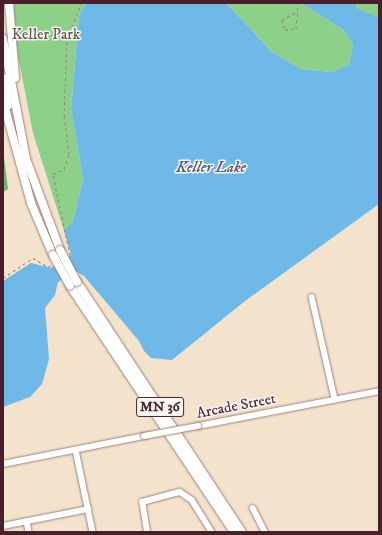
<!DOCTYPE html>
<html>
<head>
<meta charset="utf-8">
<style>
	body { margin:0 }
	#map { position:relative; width:382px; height:535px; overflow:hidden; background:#f3e3cc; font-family:"IM FELL DW Pica",serif }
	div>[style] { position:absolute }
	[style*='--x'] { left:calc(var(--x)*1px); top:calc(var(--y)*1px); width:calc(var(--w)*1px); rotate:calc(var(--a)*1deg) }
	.green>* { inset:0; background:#8cd089 }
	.forest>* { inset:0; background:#71b275 }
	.water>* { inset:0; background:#6eb9e7 }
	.path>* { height:1px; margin-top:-0.5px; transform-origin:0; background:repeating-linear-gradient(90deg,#9e817c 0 3px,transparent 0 6px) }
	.roads { filter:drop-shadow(0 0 1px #9e817c) drop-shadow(0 0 1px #9e817c) }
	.minor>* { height:5.5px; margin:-2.75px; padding:0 2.75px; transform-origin:2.75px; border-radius:2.75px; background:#fff }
	.highway>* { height:8px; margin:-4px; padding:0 4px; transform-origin:4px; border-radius:4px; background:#fff }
	.bridges { filter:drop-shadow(0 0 1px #9e817c) drop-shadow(0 0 1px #9e817c) }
	.minor-bridge>* { height:5.5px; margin:-2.75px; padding:0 2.75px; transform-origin:2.75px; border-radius:2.75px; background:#fff }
	.highway-bridge>* { height:8px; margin:-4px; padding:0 4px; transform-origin:4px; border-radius:4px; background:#fff }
	span { translate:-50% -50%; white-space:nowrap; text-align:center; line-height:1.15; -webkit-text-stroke:3px #f6f6f2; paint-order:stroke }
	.shield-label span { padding:1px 3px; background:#f6f6f2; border:1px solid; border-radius:3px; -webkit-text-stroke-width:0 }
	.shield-label { font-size:14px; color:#4a1f2b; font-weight:700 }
	.park-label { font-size:15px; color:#5e5447 }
	.street-label { font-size:15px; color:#4a1f2b }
	.water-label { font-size:16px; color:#57556d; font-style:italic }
	.frame { position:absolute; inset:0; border:4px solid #4a1f2b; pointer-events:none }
</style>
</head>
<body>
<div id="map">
	<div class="green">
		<div style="clip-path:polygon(14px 3px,86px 3px,79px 16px,71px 108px,83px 179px,73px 221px,64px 231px,33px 133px,12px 25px)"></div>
		<div style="clip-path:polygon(226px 3px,301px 3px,344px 30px,353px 45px,349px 66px,333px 72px,301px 69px,272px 52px)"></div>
		<div style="clip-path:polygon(346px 3px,379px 3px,379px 18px,364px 13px)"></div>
	</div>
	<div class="forest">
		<div style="clip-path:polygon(3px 149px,8px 189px,3px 192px)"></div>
	</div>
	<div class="water">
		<div style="clip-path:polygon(86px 3px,226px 3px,272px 52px,301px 69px,333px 72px,349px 65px,353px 45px,344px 30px,301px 3px,356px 4px,356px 8px,379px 18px,379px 204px,245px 301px,172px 360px,151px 358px,144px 351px,139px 341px,84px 276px,75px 271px,58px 282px,55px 295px,45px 308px,49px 359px,42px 384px,30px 397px,3px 407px,3px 281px,31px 263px,51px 268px,71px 255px,64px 231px,73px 221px,83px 179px,71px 108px,79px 16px)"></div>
	</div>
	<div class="path">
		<div style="--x:295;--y:13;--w:15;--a:152"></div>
		<div style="--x:282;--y:20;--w:10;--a:73"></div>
		<div style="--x:285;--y:30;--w:11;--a:-10"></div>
		<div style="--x:296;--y:28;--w:25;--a:-85"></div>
		<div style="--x:70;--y:255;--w:83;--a:-101.9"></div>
		<div style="--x:53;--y:174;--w:12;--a:-24"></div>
		<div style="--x:64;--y:169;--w:16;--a:-72"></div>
		<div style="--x:69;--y:154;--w:38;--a:-97"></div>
		<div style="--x:64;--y:116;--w:78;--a:-87.8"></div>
		<div style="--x:67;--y:38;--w:38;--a:-67"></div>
		<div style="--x:3;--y:278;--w:36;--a:-34"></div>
		<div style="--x:33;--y:258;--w:17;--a:31"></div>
		<div style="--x:48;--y:267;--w:4;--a:-27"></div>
	</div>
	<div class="roads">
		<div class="minor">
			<div style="--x:312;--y:297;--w:105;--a:77.3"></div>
			<div style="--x:198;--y:426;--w:184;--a:-10.9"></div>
			<div style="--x:76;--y:450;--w:84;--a:78.3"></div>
			<div style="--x:3;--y:464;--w:144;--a:-11.2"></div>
			<div style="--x:253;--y:508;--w:27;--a:63"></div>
			<div style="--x:27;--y:521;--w:11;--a:80"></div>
			<div style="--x:3;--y:526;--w:87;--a:-11.3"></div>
			<div style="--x:147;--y:532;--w:30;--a:-99"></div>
			<div style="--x:142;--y:502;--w:39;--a:-15"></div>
			<div style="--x:180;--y:492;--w:14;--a:34"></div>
			<div style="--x:192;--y:500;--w:38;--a:58"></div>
		</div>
		<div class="highway">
			<div style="--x:9;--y:3;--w:75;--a:85.4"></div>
			<div style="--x:3;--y:39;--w:122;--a:79.1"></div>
			<div style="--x:26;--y:159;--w:97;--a:69.5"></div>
			<div style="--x:3;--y:78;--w:28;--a:80"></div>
			<div style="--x:3;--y:101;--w:106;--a:74.6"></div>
			<div style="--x:31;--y:203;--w:56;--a:67.1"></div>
			<div style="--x:77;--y:282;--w:300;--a:56.6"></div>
			<div style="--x:70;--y:286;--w:296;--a:56.3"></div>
		</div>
	</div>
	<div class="bridges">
		<div class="minor-bridge">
			<div style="--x:144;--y:436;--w:55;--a:-10.5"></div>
		</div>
		<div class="highway-bridge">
			<div style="--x:60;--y:250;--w:36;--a:62"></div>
			<div style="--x:53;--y:255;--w:35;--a:61"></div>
		</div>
	</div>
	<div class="shield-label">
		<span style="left:160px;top:407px">MN 36</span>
	</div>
	<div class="park-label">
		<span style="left:46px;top:35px">Keller Park</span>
	</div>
	<div class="street-label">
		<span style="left:236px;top:406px;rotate:-11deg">Arcade Street</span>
	</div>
	<div class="water-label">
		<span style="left:211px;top:167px">Keller Lake</span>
	</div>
	<div class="frame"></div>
</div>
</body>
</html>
